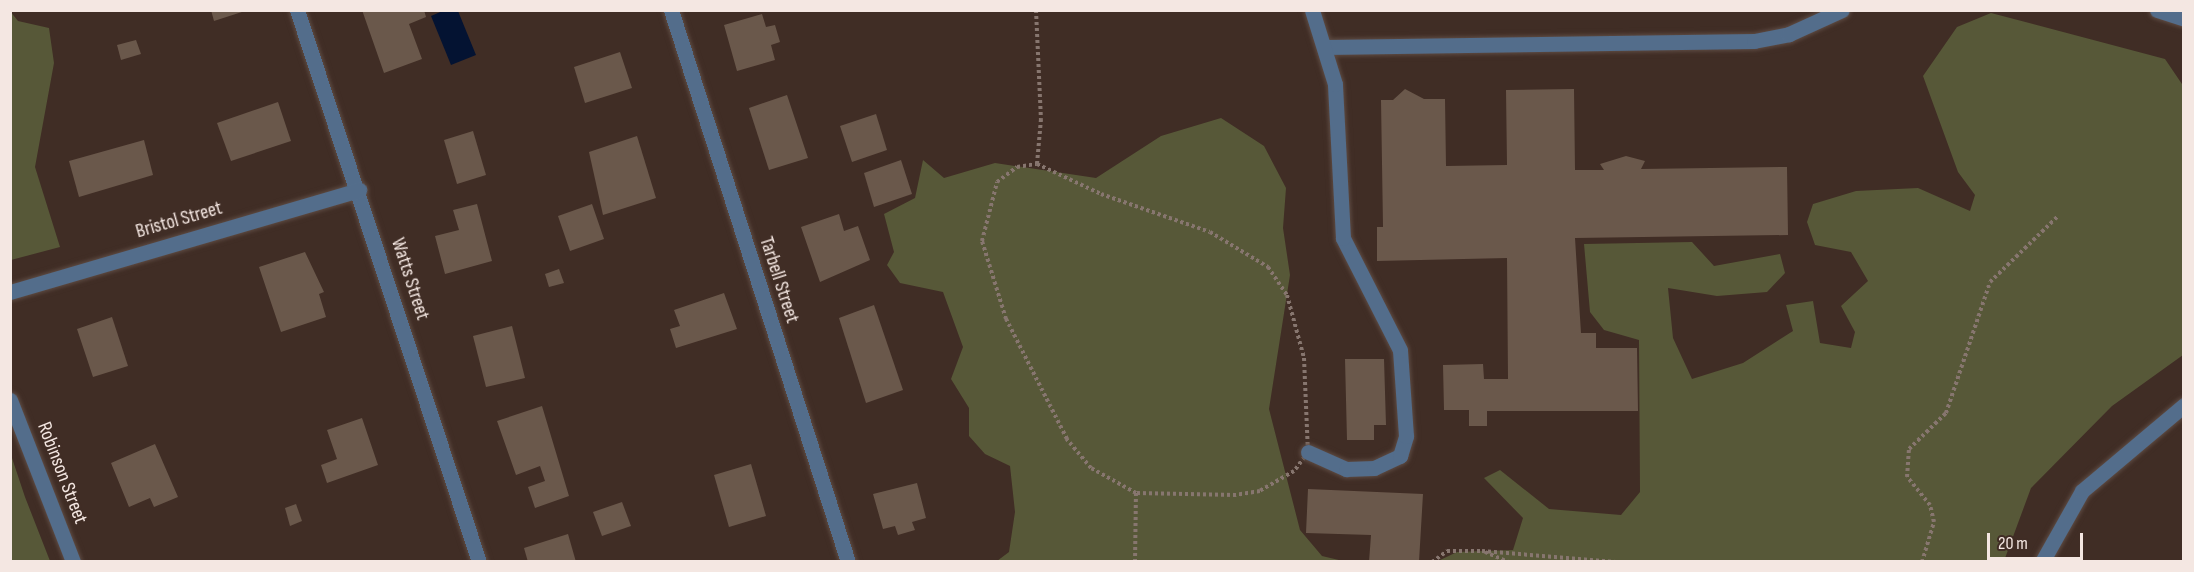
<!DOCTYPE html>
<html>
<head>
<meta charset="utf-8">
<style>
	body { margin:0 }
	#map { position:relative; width:2194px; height:572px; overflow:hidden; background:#402d25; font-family:"Sofia Sans Condensed",sans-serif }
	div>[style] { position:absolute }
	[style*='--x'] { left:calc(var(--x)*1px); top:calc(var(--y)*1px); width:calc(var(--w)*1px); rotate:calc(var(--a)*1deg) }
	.green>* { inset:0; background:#575838 }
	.water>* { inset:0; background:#041332 }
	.building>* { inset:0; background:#6a584b }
	.path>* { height:4px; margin-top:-2px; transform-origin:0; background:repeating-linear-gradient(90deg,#87766f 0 3px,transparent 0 6px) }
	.roads { filter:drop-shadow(0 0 2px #5d4b43) drop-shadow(0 0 2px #5d4b43) }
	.minor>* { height:15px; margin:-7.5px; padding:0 7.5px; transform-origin:7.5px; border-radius:7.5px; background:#536d8b }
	span { translate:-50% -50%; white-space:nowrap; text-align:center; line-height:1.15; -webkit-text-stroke:4.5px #402d25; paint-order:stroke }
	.street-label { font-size:20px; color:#f4e7e2 }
	.frame { position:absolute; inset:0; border:12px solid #f4e7e2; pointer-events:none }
	.scale { position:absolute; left:1987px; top:533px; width:96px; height:27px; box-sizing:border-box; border:3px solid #f4e7e2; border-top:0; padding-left:8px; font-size:18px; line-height:21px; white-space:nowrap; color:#f4e7e2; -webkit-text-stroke:4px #402d25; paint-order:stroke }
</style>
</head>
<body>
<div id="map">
	<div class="green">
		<div style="clip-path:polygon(10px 11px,18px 21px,49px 28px,54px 63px,35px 167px,60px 247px,11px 260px)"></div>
		<div style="clip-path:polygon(1991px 13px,2165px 59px,2184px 87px,2183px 355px,2112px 406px,2031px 488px,2004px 561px,1438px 561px,1457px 552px,1513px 550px,1523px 518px,1484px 478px,1500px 470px,1549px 509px,1621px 515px,1640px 492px,1639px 340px,1604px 330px,1590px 312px,1584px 244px,1692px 242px,1714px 266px,1780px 254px,1785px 273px,1767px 292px,1717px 296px,1668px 288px,1673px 338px,1692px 379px,1743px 363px,1793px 331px,1786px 305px,1813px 301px,1820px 343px,1851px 348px,1855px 332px,1841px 306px,1868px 281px,1851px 252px,1815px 245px,1807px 222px,1813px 204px,1856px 191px,1918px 188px,1970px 211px,1975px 195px,1958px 172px,1923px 76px,1957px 27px)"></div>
		<div style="clip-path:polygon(1221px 118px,1264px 146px,1286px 188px,1283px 228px,1290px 275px,1269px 409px,1300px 530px,1322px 556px,1343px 561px,997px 561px,1009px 552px,1015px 512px,1010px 466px,985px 454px,969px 436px,969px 408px,951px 379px,963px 347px,943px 292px,900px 283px,887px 265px,894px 252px,884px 214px,915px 198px,923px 160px,944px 178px,995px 163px,1096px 178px,1161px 136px)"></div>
		<div style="clip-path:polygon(11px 455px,25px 497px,50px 561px,11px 561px)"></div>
	</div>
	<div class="water">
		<div style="clip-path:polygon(445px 10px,458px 11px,476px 55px,451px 65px,431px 16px)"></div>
	</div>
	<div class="building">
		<div style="clip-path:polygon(211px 10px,245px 10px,245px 11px,214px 21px)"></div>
		<div style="clip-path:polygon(362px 10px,424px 10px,426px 17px,409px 24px,422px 59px,384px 73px)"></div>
		<div style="clip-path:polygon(762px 14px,766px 27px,775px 25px,780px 42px,771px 45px,775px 60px,737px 71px,724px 25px)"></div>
		<div style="clip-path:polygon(136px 40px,141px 54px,121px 60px,117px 45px)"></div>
		<div style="clip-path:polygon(620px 52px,632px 88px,585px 103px,574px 67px)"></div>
		<div style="clip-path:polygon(1405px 89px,1424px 99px,1445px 99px,1446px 166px,1507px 165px,1506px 90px,1574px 89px,1575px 170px,1604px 170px,1600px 164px,1626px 156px,1645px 161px,1641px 169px,1787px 167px,1788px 235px,1575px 238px,1581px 333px,1596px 333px,1596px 348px,1637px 348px,1638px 411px,1487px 411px,1487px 426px,1469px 426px,1469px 410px,1444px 410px,1443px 365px,1483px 364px,1484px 379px,1508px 379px,1507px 258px,1377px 261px,1377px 227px,1383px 227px,1381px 100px,1393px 100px)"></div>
		<div style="clip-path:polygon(787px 95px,808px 158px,769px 170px,749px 108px)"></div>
		<div style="clip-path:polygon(278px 102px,291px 141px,231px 161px,217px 123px)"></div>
		<div style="clip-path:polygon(876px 114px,887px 150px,852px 162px,840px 126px)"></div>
		<div style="clip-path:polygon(473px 131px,486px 175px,457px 184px,444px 140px)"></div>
		<div style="clip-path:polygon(637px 136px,656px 198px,603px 215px,589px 152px)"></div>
		<div style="clip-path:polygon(144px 140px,153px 175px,79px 197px,69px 161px)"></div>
		<div style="clip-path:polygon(901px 160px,912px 194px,874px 207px,864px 173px)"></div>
		<div style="clip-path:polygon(477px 204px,492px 261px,445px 274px,435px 236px,459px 230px,453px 210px)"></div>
		<div style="clip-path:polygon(592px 204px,604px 239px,570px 251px,558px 216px)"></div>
		<div style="clip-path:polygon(839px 214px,844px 231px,858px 226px,870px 260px,820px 282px,801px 227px)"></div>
		<div style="clip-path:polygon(305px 252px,324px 292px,319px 294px,326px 317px,281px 332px,259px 267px)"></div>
		<div style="clip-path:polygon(559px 269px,564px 283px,549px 287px,545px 274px)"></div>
		<div style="clip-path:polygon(724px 293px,737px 329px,676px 348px,670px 329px,680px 326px,674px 310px)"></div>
		<div style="clip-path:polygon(874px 305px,903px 390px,866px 403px,839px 318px)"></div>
		<div style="clip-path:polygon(112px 317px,128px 366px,93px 377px,77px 329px)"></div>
		<div style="clip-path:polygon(512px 326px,525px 378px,486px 387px,473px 336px)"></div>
		<div style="clip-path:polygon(1345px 359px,1384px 359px,1386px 425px,1374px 425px,1374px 440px,1347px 440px)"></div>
		<div style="clip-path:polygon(542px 406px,569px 496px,535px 508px,528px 487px,545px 481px,540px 466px,516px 475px,497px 421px)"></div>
		<div style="clip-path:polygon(362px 418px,378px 465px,327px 483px,321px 465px,337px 459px,327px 430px)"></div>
		<div style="clip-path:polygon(155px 444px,178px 497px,154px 507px,150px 498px,129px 507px,111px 463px)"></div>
		<div style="clip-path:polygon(751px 464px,766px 516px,729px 527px,714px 475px)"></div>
		<div style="clip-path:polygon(917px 483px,926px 518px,912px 522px,915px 530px,898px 535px,895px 526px,883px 529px,873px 494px)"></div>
		<div style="clip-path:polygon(1308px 489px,1423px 494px,1419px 562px,1369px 562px,1371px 535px,1306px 533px)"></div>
		<div style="clip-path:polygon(622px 502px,631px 526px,602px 536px,593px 512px)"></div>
		<div style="clip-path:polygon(296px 504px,302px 521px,290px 526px,285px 508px)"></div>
		<div style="clip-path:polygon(568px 534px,576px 562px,528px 562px,524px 548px)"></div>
	</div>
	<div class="path">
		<div style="--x:1036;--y:10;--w:109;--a:87.4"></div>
		<div style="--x:1041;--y:119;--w:45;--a:95.1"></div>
		<div style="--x:1037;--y:164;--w:71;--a:25.1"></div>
		<div style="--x:1101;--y:194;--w:115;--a:19.2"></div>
		<div style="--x:1210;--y:232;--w:68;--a:31.1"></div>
		<div style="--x:1268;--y:267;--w:34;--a:56"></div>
		<div style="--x:1287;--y:295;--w:65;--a:74.9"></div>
		<div style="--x:1304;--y:358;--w:94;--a:87.6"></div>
		<div style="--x:1308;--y:452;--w:24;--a:126"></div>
		<div style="--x:1294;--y:471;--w:39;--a:150"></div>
		<div style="--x:1260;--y:491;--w:24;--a:171"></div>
		<div style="--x:1236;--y:495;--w:100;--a:-178.9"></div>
		<div style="--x:1136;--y:493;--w:51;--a:-150.9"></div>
		<div style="--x:1091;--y:468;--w:38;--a:-130"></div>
		<div style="--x:1067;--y:439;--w:135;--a:-116.9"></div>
		<div style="--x:1006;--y:319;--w:82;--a:-107.1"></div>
		<div style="--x:982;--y:241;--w:61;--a:-75.7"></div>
		<div style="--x:997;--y:182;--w:25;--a:-37"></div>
		<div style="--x:1017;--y:167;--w:20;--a:-9"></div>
		<div style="--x:1485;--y:552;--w:25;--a:23"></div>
		<div style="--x:1135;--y:562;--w:69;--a:-89.2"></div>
		<div style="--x:1432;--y:562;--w:19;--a:-36"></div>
		<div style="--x:1447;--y:551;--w:35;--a:0"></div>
		<div style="--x:1482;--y:551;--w:134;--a:4.7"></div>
		<div style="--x:1734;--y:562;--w:19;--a:0"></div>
		<div style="--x:1922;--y:562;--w:42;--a:-73.3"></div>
		<div style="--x:1934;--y:522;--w:17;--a:-103"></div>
		<div style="--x:1930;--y:505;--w:36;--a:-129"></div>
		<div style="--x:1907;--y:477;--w:28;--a:-86"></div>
		<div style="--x:1909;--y:449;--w:52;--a:-44.2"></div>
		<div style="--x:1946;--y:413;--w:138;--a:-71.4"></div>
		<div style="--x:1990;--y:282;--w:95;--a:-44.1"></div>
	</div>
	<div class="roads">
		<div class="minor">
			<div style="--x:297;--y:10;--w:581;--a:71.75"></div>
			<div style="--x:671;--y:10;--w:580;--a:72.22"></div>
			<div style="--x:2157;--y:10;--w:28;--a:18"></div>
			<div style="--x:1326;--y:47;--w:428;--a:-0.8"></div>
			<div style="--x:1754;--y:41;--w:36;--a:-11"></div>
			<div style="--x:1789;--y:34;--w:58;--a:-24.4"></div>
			<div style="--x:10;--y:292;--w:364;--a:-16.3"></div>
			<div style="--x:10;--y:400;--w:174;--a:68.7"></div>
			<div style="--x:1308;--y:452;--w:42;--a:24.1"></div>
			<div style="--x:1346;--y:469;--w:28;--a:-2"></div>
			<div style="--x:1374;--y:468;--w:29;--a:-25"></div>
			<div style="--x:1400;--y:456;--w:21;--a:-73"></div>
			<div style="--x:1406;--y:436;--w:86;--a:-94"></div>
			<div style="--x:1400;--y:350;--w:126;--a:-117"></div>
			<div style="--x:1343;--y:238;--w:154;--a:-93"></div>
			<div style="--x:1335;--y:84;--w:77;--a:-107.3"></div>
			<div style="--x:2042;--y:562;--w:81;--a:-60.6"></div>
			<div style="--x:2082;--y:491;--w:133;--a:-40.1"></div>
		</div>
	</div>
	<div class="street-label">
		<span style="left:179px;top:220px;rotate:-16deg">Bristol Street</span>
		<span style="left:410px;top:279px;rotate:72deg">Watts Street</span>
		<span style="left:779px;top:280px;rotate:72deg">Tarbell Street</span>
		<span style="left:62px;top:473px;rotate:69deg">Robinson Street</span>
	</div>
	<div class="frame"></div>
	<div class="scale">20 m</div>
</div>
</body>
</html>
